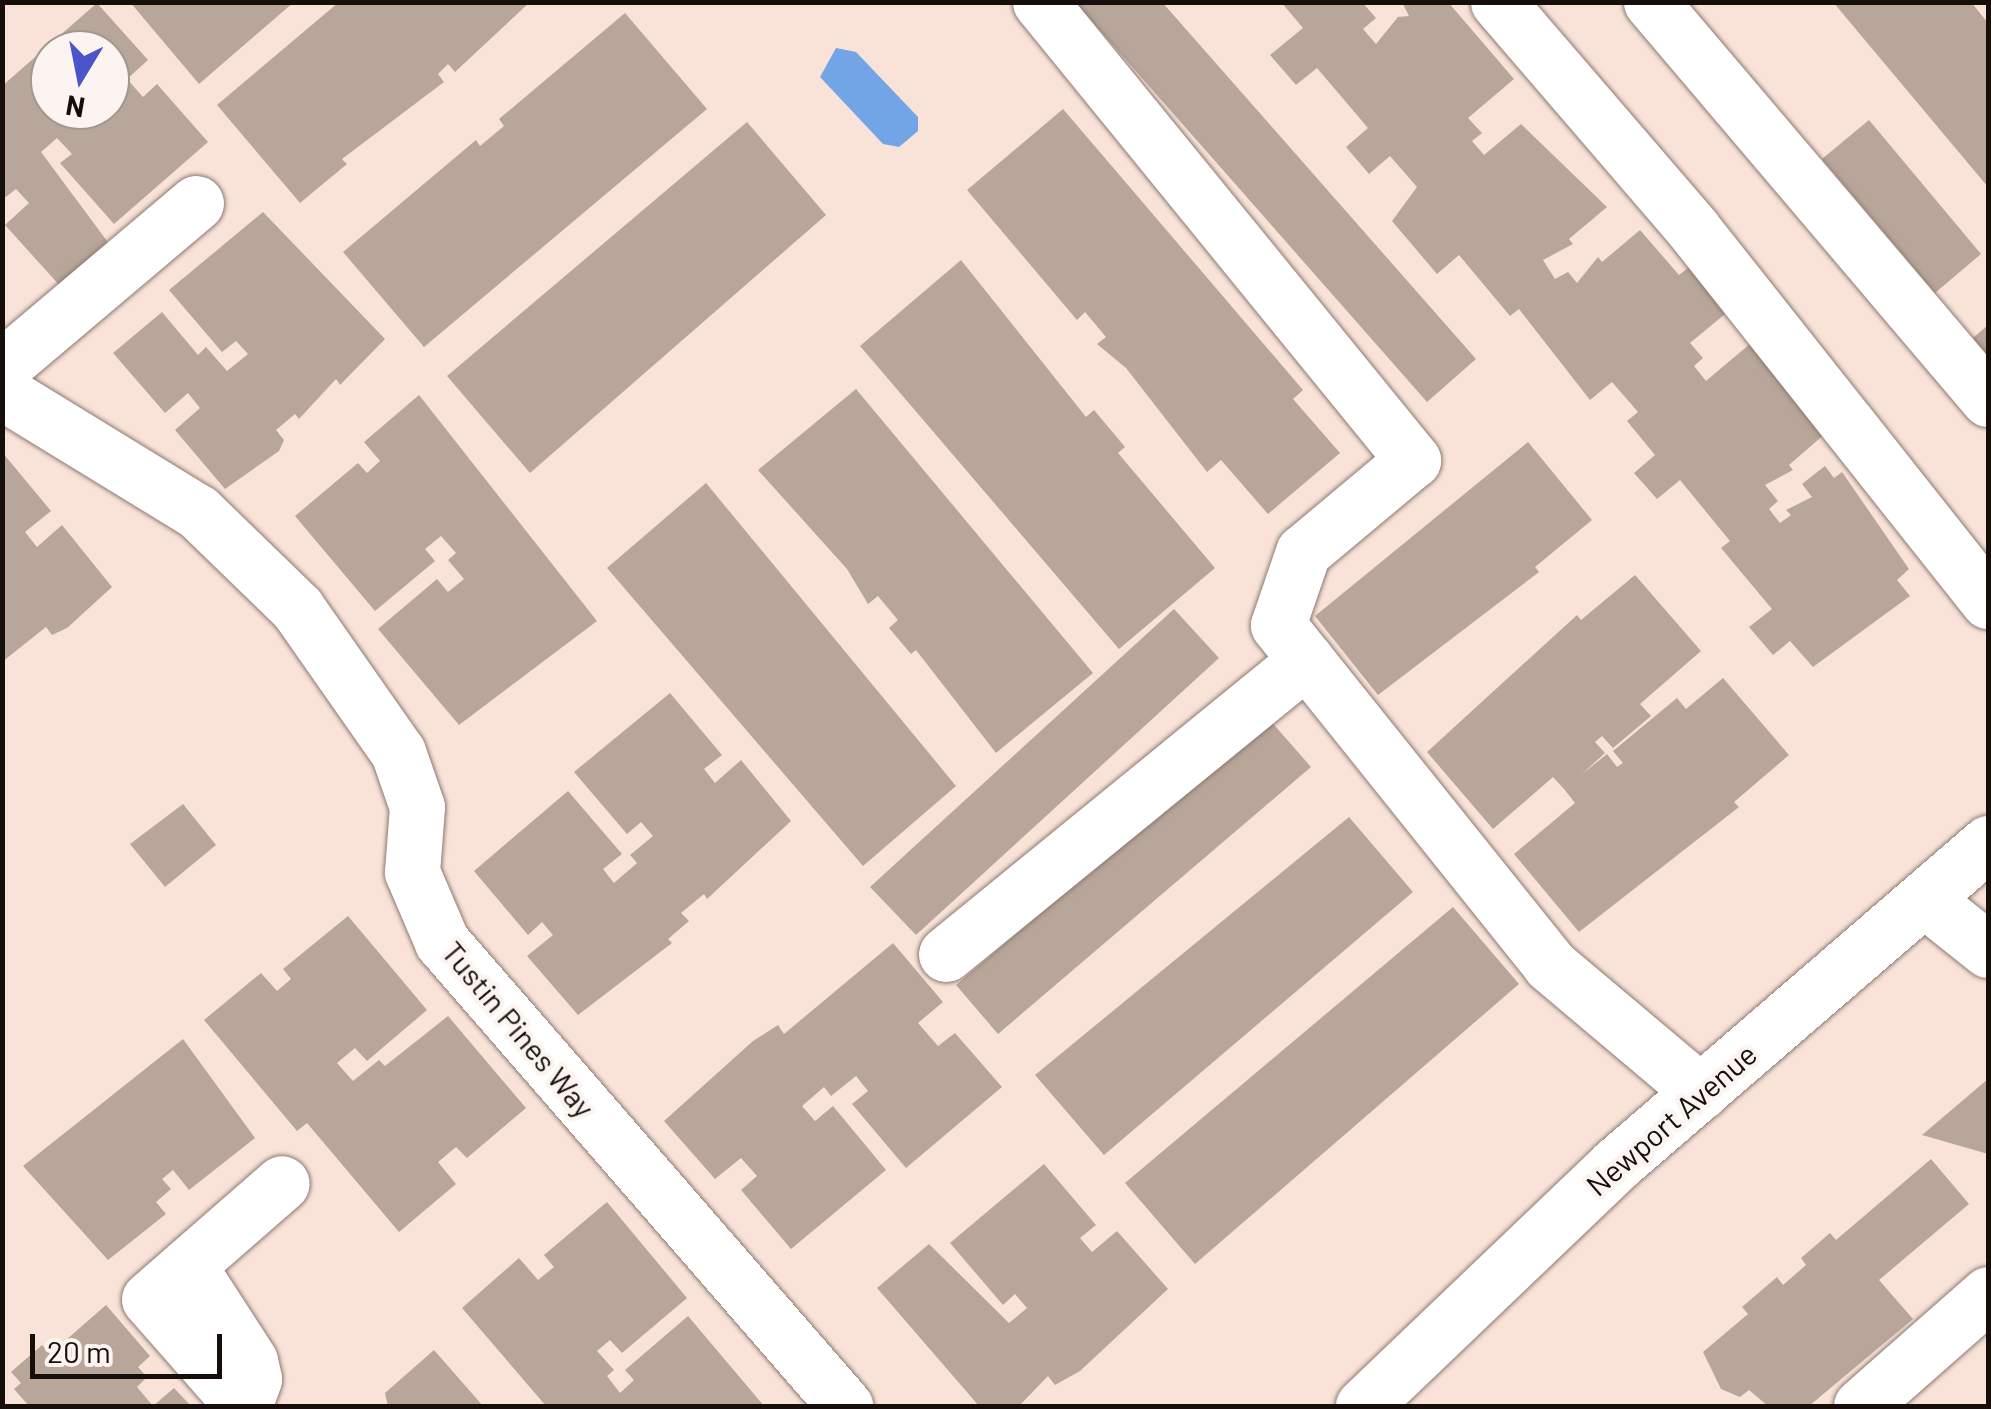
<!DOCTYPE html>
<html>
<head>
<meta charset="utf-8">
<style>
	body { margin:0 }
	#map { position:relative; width:1991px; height:1409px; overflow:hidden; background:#f9e3d9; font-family:Barlow,sans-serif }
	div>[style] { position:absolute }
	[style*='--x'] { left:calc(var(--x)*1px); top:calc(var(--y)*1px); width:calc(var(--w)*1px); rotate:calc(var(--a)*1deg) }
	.water>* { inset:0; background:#71a5e6 }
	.building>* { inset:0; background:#b7a699 }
	.roads { filter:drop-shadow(0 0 2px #8c7970) drop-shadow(0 0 2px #8c7970) }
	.minor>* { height:55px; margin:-27.5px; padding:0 27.5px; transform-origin:27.5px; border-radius:27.5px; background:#fff }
	.major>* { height:55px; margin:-27.5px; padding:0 27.5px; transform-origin:27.5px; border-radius:27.5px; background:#fff }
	span { translate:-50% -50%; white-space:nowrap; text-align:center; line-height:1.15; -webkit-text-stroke:9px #fcf4f0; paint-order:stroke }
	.street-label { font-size:30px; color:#150e0b }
	.frame { position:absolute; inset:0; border:5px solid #150e0b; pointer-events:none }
	.north { position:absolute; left:30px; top:30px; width:100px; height:100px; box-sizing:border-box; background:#fcf4f0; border:2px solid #a09894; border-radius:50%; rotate:190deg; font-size:28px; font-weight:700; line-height:40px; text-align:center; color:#150e0b }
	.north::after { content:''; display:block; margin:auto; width:35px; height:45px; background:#4b54ca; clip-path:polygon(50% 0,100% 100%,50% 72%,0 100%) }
	.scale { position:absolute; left:30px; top:1334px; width:192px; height:45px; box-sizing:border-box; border:5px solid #150e0b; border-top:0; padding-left:12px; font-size:30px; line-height:35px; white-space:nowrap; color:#150e0b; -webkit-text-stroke:8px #fcf4f0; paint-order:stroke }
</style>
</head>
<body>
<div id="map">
	<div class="water">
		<div style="clip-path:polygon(836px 48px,856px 52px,918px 117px,918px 131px,899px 147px,883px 144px,820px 77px)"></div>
	</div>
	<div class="building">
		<div style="clip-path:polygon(130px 2px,294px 2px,199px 84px)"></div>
		<div style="clip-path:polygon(339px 2px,530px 2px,455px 72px,448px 64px,438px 74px,444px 82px,342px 159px,347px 164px,300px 203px,217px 105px)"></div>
		<div style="clip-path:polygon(1075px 2px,1162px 2px,1476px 359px,1427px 402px)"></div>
		<div style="clip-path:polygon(1281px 2px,1362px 2px,1376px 18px,1363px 29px,1376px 44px,1398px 17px,1409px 16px,1402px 2px,1448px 2px,1514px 79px,1468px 118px,1482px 133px,1472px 141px,1484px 155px,1521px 124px,1607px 207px,1569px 239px,1573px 244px,1543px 260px,1555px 279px,1568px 272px,1577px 283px,1598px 257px,1602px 262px,1640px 230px,1679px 275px,1698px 260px,1736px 305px,1690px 343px,1703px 358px,1694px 366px,1706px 381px,1751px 343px,1826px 433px,1789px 465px,1793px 470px,1765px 485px,1778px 501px,1769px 509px,1780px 523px,1791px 515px,1786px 510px,1812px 497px,1802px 484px,1825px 466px,1834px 478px,1842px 472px,1909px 569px,1897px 580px,1910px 596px,1813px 667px,1790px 641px,1773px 655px,1749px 627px,1772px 609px,1721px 548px,1730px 541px,1680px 480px,1657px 499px,1634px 473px,1655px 455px,1627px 421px,1638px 412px,1612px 382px,1590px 400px,1519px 309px,1510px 316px,1459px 255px,1437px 274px,1392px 221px,1417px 187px,1390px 156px,1369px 174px,1346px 147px,1368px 128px,1317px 68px,1296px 85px,1270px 55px,1303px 28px)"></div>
		<div style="clip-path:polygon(1833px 2px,1971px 2px,1988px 23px,1988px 187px)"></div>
		<div style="clip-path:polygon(evenodd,97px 3px,148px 60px,127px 79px,143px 97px,157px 84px,208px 142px,114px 224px,60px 163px,72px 154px,57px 138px,41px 152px,110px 245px,61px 287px,5px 225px,29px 203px,16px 189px,2px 200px,2px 86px,97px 3px,50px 50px,110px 50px,110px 110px,50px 110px,50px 50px)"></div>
		<div style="clip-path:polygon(625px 13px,707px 109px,424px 347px,343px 252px,476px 140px,480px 146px,504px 126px,499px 119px)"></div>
		<div style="clip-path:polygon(1063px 109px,1303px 390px,1293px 399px,1340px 453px,1268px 514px,1221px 460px,1207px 472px,1126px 368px,1097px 344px,1106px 337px,1085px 312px,1077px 320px,967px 190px)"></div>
		<div style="clip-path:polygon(1869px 120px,1981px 254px,1935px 293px,1822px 159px)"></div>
		<div style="clip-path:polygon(747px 122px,826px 215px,530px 473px,447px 376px)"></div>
		<div style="clip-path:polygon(263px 212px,385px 339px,340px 385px,336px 379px,299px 419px,295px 414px,276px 430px,284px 440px,279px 451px,225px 489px,175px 430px,200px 408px,188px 393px,165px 413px,113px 353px,162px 312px,198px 355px,206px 347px,227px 371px,248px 354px,236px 341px,222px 352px,169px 290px)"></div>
		<div style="clip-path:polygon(961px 260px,1086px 417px,1094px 410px,1125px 447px,1118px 453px,1215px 568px,1119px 649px,860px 346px)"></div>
		<div style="clip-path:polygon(1988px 325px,1988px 370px,1966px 344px)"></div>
		<div style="clip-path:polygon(856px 389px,1093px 673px,996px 753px,916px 650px,911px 654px,889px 628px,898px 620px,878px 596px,868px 604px,847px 569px,758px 470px)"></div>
		<div style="clip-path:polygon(419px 395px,597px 621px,459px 725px,378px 629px,437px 579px,448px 592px,464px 579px,448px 560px,456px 553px,441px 536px,425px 549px,435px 561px,375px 611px,295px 516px,358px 463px,367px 473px,380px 461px,364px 442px)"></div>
		<div style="clip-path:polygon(1528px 442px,1592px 520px,1535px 567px,1539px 572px,1378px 695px,1315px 616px)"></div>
		<div style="clip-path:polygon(2px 452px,51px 511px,25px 532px,37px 547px,62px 525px,112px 587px,67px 628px,52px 635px,46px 627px,2px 662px)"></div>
		<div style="clip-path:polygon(706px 483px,956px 786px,863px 866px,607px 568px)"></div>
		<div style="clip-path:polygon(1635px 575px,1701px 651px,1640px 704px,1651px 716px,1613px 748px,1602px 736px,1595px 742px,1605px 753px,1581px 775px,1607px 754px,1617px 767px,1623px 763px,1613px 751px,1677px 698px,1686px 709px,1723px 678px,1789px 755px,1734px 802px,1739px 807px,1579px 932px,1514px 854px,1575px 803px,1564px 789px,1553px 777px,1493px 829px,1427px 752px,1577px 615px,1581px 620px)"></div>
		<div style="clip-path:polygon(1174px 609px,1219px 658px,916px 935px,870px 887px)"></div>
		<div style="clip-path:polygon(670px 693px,722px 755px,704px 769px,715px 783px,741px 760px,791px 821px,707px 899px,704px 894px,681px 913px,689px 921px,668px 939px,672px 943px,578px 1015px,527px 956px,553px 935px,542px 922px,528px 935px,474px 871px,568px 791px,622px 854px,603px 869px,614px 883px,637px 863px,630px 855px,653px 836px,641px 822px,627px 834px,574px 772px)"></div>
		<div style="clip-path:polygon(1269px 719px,1311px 767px,998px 1034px,956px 985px)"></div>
		<div style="clip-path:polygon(183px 804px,216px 845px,165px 887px,130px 844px)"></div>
		<div style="clip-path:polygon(1349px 817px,1413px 892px,1104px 1155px,1035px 1075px)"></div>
		<div style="clip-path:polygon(1453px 907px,1519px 984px,1195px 1264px,1125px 1183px)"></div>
		<div style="clip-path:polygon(348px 916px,427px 1010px,367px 1061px,355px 1048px,337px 1063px,353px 1081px,379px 1060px,385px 1066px,448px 1016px,526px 1108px,467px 1158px,456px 1147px,438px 1162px,456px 1184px,399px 1232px,307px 1123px,297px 1131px,204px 1020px,261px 973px,277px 991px,291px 979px,283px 969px)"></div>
		<div style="clip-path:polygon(893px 943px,943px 1002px,918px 1023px,938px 1046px,955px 1033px,1002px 1087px,906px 1168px,852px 1104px,868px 1091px,856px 1076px,831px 1096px,824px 1087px,802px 1106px,815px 1121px,833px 1106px,886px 1170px,791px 1249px,741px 1190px,757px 1176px,741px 1158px,715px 1179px,664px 1121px,753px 1041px,778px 1025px,784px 1034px)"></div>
		<div style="clip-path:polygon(183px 1039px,255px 1138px,189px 1190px,173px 1170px,162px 1179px,171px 1189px,156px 1202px,166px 1214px,108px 1260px,23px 1166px)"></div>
		<div style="clip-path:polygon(1988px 1079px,1988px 1154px,1922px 1135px)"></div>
		<div style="clip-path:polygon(1931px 1159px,1969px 1204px,1879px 1280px,1913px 1319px,1809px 1406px,1768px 1406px,1749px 1390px,1740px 1397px,1721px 1389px,1703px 1352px,1748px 1314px,1742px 1307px,1777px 1277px,1783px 1285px,1806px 1265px,1801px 1258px,1830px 1233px,1836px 1240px)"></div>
		<div style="clip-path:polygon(1044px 1164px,1096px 1225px,1080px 1238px,1092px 1252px,1117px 1231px,1168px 1289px,1080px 1371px,1055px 1385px,1048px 1376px,1019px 1406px,979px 1406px,877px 1288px,929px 1244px,1009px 1323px,1027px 1308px,1015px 1294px,1003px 1305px,950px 1243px)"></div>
		<div style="clip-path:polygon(607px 1202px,687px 1298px,622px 1353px,610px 1340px,597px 1351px,614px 1370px,607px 1376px,620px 1393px,634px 1380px,625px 1370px,688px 1316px,764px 1406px,546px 1406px,462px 1308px,519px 1258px,538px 1280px,554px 1267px,544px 1255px)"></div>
		<div style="clip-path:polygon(106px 1305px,150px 1356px,138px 1367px,147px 1377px,137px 1387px,153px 1406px,174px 1388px,191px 1406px,29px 1406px,14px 1389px,21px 1383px,11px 1372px,42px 1345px,50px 1354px)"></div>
		<div style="clip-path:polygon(434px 1350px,483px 1406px,388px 1406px,385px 1393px)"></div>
	</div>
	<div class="roads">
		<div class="minor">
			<div style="--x:1040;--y:2;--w:591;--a:50.84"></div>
			<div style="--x:1413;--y:460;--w:143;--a:140.1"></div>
			<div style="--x:1303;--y:552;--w:77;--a:108.9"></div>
			<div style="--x:1278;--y:625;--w:435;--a:51.3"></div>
			<div style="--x:1550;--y:965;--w:197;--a:40.1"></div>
			<div style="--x:1498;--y:2;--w:299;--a:49.3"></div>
			<div style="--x:1693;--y:229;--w:475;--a:51.6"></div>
			<div style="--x:1651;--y:2;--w:521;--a:49.67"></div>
			<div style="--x:2;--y:367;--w:254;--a:-40.2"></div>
			<div style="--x:2;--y:392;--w:230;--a:31.5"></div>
			<div style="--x:198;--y:512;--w:138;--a:44.1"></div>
			<div style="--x:297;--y:608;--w:176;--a:55"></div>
			<div style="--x:398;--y:752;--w:58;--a:70.9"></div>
			<div style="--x:417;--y:807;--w:65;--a:94.4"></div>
			<div style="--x:412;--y:872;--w:76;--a:66.8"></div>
			<div style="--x:442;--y:942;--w:615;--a:49.02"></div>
			<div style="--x:1924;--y:899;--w:82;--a:38.6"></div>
			<div style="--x:946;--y:954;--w:465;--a:-39.2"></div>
			<div style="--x:188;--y:1265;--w:114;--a:57.1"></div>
			<div style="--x:250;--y:1361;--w:18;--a:77"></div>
			<div style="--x:254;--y:1379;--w:29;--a:110"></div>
			<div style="--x:243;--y:1406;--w:142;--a:-131.3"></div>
			<div style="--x:149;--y:1299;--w:176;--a:-41.1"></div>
			<div style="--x:1861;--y:1406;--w:169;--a:-41.4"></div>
		</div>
		<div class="major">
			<div style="--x:1363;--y:1406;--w:349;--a:-43.7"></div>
			<div style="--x:1615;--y:1165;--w:493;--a:-40.8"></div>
		</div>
	</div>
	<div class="street-label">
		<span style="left:519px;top:1029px;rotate:50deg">Tustin Pines Way</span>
		<span style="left:1671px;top:1119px;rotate:-41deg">Newport Avenue</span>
	</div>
	<div class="frame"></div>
	<div class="north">N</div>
	<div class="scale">20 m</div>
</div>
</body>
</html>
